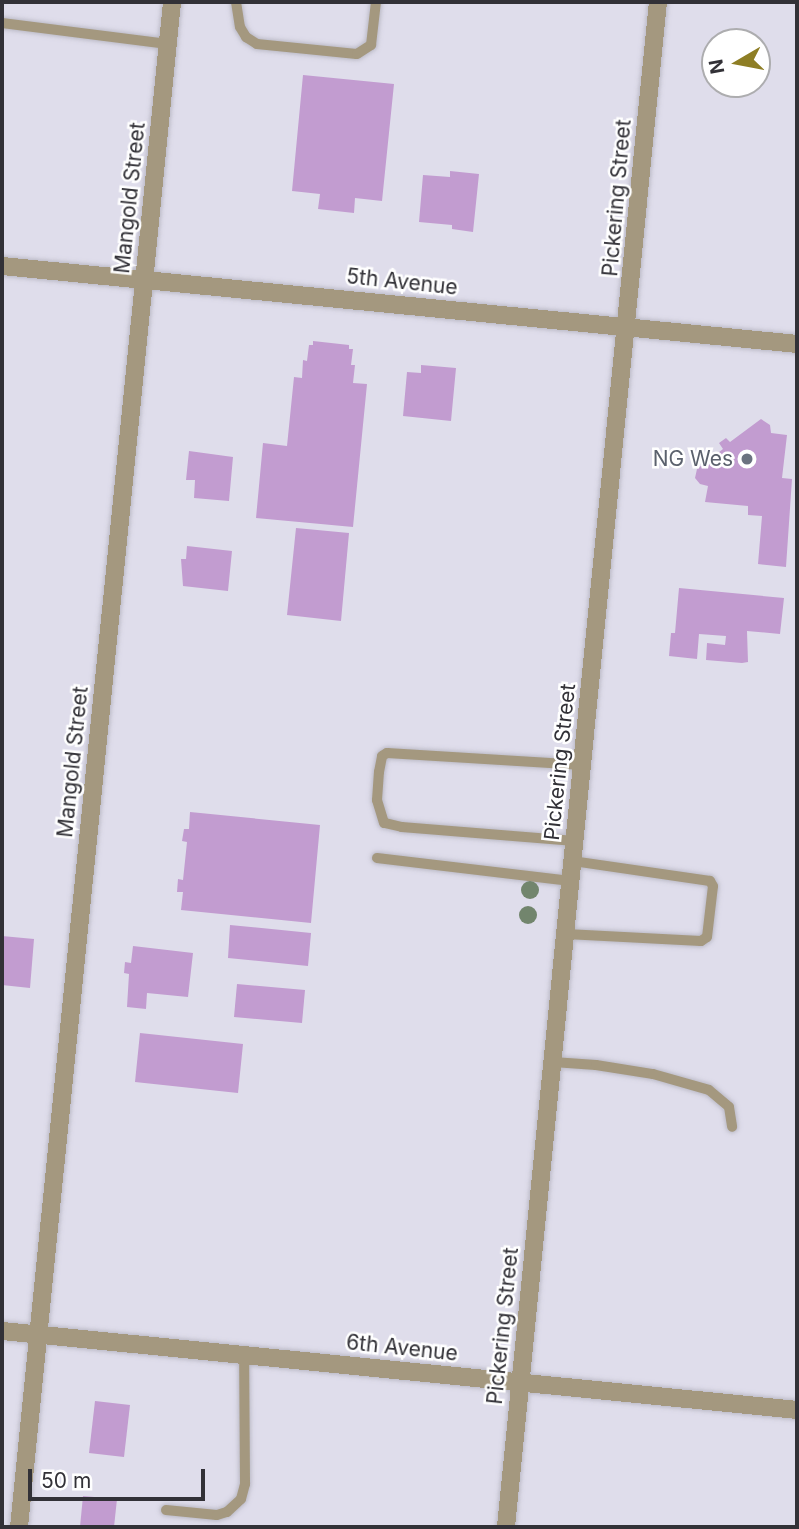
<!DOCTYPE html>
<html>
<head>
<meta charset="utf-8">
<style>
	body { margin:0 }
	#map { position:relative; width:799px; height:1529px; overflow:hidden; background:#dfddeb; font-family:Inter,sans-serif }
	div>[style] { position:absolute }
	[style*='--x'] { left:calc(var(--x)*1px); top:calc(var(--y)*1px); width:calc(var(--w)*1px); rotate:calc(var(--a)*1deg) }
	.building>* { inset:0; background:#c29cd0 }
	.roads { filter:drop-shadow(0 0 2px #bcbbc7) drop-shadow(0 0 2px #bcbbc7) }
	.service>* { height:10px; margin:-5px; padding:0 5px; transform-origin:5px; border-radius:5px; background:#a4987f }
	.minor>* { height:18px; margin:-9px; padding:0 9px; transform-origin:9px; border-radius:9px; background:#a4987f }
	.trees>* { width:18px; height:18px; margin:-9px; border-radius:50%; background:#72856d }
	.dots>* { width:19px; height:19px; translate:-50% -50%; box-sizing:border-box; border:4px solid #fff; border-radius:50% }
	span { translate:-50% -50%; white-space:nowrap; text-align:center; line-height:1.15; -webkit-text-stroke:5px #fff; paint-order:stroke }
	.street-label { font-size:21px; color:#323137 }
	.worship-label { font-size:21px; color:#5b616d }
	.right { translate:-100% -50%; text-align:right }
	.frame { position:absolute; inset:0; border:4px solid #323137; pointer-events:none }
	.north { position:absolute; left:701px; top:28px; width:70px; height:70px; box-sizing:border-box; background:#fff; border:2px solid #adadaf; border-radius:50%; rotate:260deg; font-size:19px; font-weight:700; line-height:28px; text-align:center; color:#323137 }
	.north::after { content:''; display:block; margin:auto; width:24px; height:32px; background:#8e7e25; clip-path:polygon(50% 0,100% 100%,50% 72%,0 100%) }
	.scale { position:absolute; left:28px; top:1469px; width:177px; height:32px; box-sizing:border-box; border:4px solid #323137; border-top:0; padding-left:9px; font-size:21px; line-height:24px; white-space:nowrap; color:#323137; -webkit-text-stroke:5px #fff; paint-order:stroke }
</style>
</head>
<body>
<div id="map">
	<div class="building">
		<div style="clip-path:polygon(303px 75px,394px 84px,382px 201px,355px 198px,354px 213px,318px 209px,320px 194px,292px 191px)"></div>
		<div style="clip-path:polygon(450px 171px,479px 174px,473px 232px,452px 229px,452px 225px,419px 222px,423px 175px,450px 177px)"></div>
		<div style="clip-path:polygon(313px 341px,349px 345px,349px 349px,353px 349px,351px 365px,355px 365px,353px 383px,367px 384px,353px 527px,256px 518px,263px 443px,287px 446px,294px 377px,302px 378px,303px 360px,307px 361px,309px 345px,313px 345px)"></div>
		<div style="clip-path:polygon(421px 365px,456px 368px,451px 421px,403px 416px,407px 372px,421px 373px)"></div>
		<div style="clip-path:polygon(761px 419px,770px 425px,771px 433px,787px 435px,782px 478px,792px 479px,786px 567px,758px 564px,762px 516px,748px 515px,748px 506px,705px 502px,708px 486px,700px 484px,695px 478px,697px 469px,723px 449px,719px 443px,726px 438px,730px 442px)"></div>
		<div style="clip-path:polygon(189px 451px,233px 457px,229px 501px,194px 498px,195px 480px,186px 480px)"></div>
		<div style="clip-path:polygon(296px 528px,349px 533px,341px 621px,287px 615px)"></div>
		<div style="clip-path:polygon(187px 546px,232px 551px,228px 591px,183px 586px,181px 559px,186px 559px)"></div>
		<div style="clip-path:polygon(679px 588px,784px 598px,780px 634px,747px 631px,748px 662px,742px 663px,706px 660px,707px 643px,725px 645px,726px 636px,699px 634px,697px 659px,669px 656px,671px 633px,675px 633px)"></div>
		<div style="clip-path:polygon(190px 812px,320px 825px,311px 923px,181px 910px,183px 892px,177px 892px,178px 879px,183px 880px,187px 842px,182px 841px,184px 829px,189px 829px)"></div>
		<div style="clip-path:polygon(230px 925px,311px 933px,308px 966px,228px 958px)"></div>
		<div style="clip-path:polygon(2px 936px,34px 939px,30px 988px,2px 985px)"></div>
		<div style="clip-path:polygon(133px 946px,193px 953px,188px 997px,147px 993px,146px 1009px,127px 1007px,129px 974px,124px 973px,125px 962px,131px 963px)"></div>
		<div style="clip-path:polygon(237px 984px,305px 990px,302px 1023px,234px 1017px)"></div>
		<div style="clip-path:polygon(140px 1033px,243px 1044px,238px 1093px,135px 1082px)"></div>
		<div style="clip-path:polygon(95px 1401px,130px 1405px,124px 1457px,89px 1453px)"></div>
		<div style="clip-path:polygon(83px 1496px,117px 1499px,114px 1527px,80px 1527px)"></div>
	</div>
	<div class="roads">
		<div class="service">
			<div style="--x:236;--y:2;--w:25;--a:81"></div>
			<div style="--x:240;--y:27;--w:12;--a:59"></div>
			<div style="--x:246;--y:37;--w:13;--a:32"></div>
			<div style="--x:257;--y:44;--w:100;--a:5.7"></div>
			<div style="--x:357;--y:54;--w:17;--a:-33"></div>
			<div style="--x:371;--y:45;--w:43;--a:-83.4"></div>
			<div style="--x:2;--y:23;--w:167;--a:7.2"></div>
			<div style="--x:575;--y:841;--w:174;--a:-175.4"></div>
			<div style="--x:402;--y:827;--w:18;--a:-167"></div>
			<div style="--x:384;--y:823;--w:24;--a:-107"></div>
			<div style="--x:377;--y:800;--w:28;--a:-86"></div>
			<div style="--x:379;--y:772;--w:16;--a:-79"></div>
			<div style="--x:382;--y:756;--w:6;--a:-31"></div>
			<div style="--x:387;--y:753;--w:196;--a:3.5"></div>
			<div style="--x:377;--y:858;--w:195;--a:6.8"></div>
			<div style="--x:566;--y:934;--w:135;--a:3"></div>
			<div style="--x:701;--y:941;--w:7;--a:-34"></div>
			<div style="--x:707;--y:937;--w:51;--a:-83.3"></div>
			<div style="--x:713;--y:886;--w:6;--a:-121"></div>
			<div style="--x:710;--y:881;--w:138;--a:-171.7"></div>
			<div style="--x:553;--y:1062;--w:43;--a:4"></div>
			<div style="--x:596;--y:1065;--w:58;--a:9"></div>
			<div style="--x:653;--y:1074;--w:58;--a:15.9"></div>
			<div style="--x:709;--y:1090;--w:26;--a:40"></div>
			<div style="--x:729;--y:1107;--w:20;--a:81"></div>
			<div style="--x:166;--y:1510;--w:51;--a:5.6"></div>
			<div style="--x:217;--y:1515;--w:10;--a:-17"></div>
			<div style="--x:227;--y:1512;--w:19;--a:-43"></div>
			<div style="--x:241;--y:1499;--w:16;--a:-75"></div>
			<div style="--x:245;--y:1484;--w:128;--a:-90.4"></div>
		</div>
		<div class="minor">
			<div style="--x:2;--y:266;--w:799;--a:5.6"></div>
			<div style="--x:2;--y:1331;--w:799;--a:5.67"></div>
			<div style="--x:19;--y:1527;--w:1533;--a:-84.27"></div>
			<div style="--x:506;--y:1527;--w:1533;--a:-84.31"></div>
		</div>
	</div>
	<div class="trees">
		<div style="left:530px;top:890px"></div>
		<div style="left:528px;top:915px"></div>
	</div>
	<div class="dots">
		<div style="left:747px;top:459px;background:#6b7280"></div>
	</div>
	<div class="street-label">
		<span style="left:130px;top:198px;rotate:-84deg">Mangold Street</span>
		<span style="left:617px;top:198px;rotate:-85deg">Pickering Street</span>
		<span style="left:402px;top:282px;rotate:6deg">5th Avenue</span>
		<span style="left:73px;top:762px;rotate:-84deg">Mangold Street</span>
		<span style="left:560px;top:762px;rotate:-84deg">Pickering Street</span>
		<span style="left:503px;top:1326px;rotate:-84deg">Pickering Street</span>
		<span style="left:402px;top:1348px;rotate:6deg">6th Avenue</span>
	</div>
	<div class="worship-label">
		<span class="right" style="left:733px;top:459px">NG Wes</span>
	</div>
	<div class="frame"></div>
	<div class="north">N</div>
	<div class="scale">50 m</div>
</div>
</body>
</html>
